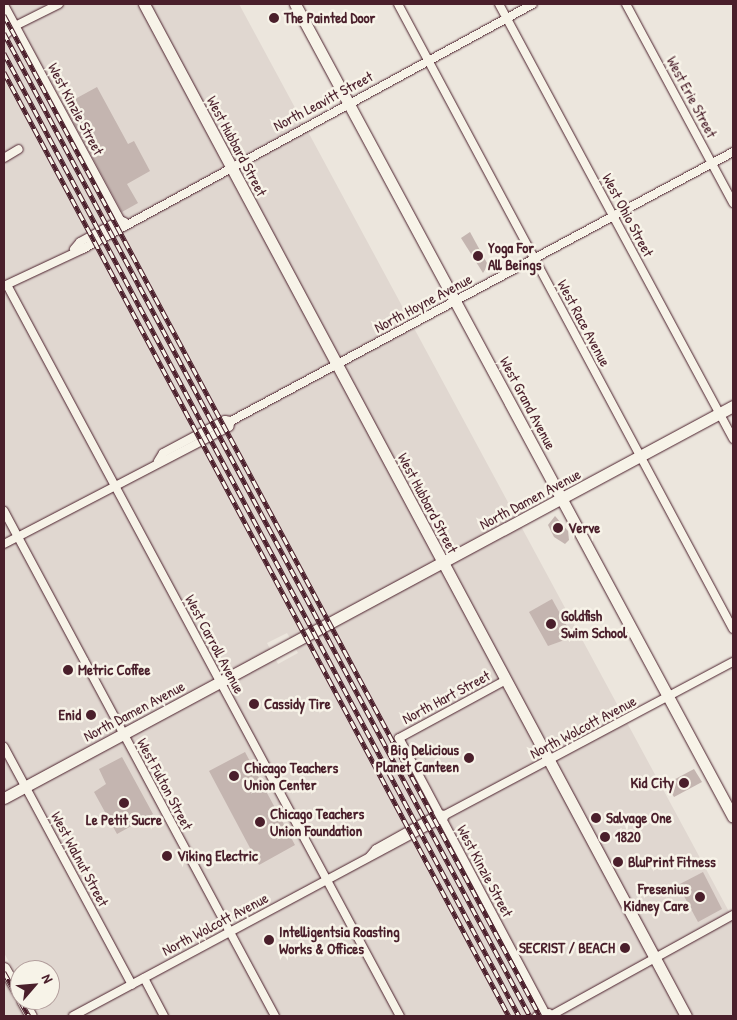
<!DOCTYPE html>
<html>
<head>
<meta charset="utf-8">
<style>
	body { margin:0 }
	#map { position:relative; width:737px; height:1020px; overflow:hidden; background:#ece6dd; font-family:"Patrick Hand",sans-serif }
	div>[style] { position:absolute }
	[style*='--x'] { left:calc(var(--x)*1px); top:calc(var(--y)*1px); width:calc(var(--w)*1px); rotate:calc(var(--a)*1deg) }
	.built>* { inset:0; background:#e0d7d0 }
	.building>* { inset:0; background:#c4b5b0 }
	.roads { filter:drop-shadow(0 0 1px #4a1f2b) drop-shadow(0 0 1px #4a1f2b) }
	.street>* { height:8px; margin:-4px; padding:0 4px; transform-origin:4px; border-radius:4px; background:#f7f3e8 }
	.secondary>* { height:11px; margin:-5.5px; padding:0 5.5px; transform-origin:5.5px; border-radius:5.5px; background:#f7f3e8 }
	.rail>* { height:4.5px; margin-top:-2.25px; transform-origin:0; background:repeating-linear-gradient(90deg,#f7f3e8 0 8px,#4a1f2b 0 16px); box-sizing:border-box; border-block:1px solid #4a1f2b }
	.dots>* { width:14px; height:14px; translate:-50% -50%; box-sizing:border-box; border:2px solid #f7f3e8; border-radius:50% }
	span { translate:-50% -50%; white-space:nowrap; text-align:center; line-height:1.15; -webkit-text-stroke:5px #f7f3e8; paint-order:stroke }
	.poi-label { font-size:15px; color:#4a1f2b; font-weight:700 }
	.left { translate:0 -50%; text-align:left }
	.right { translate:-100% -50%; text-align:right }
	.street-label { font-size:15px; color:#4a1f2b }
	.frame { position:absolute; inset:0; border:5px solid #4a1f2b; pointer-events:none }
	.north { position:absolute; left:10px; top:960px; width:50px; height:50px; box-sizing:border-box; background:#f7f3e8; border:1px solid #b29e9c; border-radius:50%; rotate:63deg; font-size:14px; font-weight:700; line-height:20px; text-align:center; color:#4a1f2b }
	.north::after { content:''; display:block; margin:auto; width:18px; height:22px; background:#4a1f2b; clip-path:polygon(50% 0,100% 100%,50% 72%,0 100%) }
</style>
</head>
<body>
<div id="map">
	<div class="built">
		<div style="clip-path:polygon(evenodd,4px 4px,239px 4px,733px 919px,733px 1016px,40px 1016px,31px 1000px,50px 1000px,50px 970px,20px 970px,20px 981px,4px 953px,4px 4px,287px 633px,298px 653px,278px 664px,267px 643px,287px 633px)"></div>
		<div style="clip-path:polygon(4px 982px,23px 1016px,4px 1016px)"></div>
	</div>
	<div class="building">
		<div style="clip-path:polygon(97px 87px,128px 144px,134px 141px,150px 171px,127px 184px,138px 203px,122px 212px,64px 105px)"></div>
		<div style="clip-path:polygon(470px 232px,488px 265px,483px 273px,461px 238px)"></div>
		<div style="clip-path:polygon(555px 516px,568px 531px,569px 540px,565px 544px,554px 537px,548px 525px)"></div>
		<div style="clip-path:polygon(552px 599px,573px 637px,548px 646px,529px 612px)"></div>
		<div style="clip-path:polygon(245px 752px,295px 845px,259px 865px,209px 771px)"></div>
		<div style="clip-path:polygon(122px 757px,153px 814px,117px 834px,94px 792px,106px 784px,99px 769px)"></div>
		<div style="clip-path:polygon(694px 769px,702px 782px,674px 797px,666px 784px)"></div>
		<div style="clip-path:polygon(703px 872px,722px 909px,698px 922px,678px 885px)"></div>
	</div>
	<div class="roads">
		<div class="street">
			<div style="--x:398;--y:4;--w:709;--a:61.81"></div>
			<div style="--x:499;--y:4;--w:494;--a:61.7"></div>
			<div style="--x:626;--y:4;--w:226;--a:61.7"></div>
			<div style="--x:4;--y:5;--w:252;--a:61.6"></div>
			<div style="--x:4;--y:27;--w:11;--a:-5"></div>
			<div style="--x:4;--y:36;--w:15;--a:-42"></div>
			<div style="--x:15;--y:26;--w:49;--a:-26.6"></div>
			<div style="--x:4;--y:158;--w:17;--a:-31"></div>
			<div style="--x:74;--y:249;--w:9;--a:-49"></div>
			<div style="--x:80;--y:242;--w:46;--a:-28.8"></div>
			<div style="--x:120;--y:220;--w:5;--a:22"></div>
			<div style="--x:7;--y:285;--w:830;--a:61.74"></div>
			<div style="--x:4;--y:286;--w:87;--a:-25.1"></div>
			<div style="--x:83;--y:249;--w:512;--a:-28.57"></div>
			<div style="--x:158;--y:461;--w:9;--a:-58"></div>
			<div style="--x:163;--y:453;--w:70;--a:-28"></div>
			<div style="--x:225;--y:420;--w:6;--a:9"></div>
			<div style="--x:231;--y:421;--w:570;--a:-28.18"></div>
			<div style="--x:4;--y:511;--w:573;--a:61.78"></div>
			<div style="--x:4;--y:544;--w:254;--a:-27.5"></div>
			<div style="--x:229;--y:427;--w:6;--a:-72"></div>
			<div style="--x:506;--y:680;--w:122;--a:151.5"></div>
			<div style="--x:399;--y:738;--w:315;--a:62"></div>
			<div style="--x:4;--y:747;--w:270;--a:61.7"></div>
			<div style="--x:370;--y:856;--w:9;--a:-49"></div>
			<div style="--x:376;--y:849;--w:72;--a:-29.1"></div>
			<div style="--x:439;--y:814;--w:6;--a:9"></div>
			<div style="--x:445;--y:815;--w:326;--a:-28"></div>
			<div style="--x:144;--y:978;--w:43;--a:62.2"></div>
			<div style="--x:73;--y:1016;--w:421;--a:-28.2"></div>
			<div style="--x:537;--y:1016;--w:12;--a:-14"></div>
			<div style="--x:550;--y:1016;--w:209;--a:-28.9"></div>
		</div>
		<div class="secondary">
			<div style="--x:144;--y:4;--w:1148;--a:61.83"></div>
			<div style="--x:295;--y:4;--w:923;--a:61.69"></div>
			<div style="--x:4;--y:798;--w:828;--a:-28.27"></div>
			<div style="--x:4;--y:968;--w:32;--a:60"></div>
			<div style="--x:22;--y:1000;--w:18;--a:61"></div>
		</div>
	</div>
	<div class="rail">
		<div style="--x:4;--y:15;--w:1135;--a:61.83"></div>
		<div style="--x:4;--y:33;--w:1115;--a:61.85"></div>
		<div style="--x:4;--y:53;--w:1092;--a:61.86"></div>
		<div style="--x:4;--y:72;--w:1071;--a:61.86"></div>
		<div style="--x:4;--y:972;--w:51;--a:60.4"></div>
	</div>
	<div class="dots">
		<div style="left:274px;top:18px;background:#4a1f2b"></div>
		<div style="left:478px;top:256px;background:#4a1f2b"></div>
		<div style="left:558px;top:528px;background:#4a1f2b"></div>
		<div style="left:551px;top:624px;background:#4a1f2b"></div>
		<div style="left:68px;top:670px;background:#4a1f2b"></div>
		<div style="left:254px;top:704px;background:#4a1f2b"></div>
		<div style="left:91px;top:715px;background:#4a1f2b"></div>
		<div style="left:469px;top:758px;background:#4a1f2b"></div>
		<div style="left:234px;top:776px;background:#4a1f2b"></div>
		<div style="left:684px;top:783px;background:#4a1f2b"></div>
		<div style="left:124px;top:803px;background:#4a1f2b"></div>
		<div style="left:596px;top:818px;background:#4a1f2b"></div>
		<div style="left:260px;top:822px;background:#4a1f2b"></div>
		<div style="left:605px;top:837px;background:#4a1f2b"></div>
		<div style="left:167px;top:856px;background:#4a1f2b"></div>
		<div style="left:618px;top:862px;background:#4a1f2b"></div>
		<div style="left:700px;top:897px;background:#4a1f2b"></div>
		<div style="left:269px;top:940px;background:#4a1f2b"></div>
		<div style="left:625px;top:948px;background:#4a1f2b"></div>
	</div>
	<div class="poi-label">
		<span class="left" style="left:284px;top:18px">The Painted Door</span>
		<span class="left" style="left:488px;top:256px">Yoga For<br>All Beings</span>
		<span class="left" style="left:568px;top:528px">Verve</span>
		<span class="left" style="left:561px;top:624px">Goldfish<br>Swim School</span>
		<span class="left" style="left:78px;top:670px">Metric Coffee</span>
		<span class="left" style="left:264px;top:704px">Cassidy Tire</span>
		<span class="right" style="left:81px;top:715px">Enid</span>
		<span class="right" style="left:459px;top:758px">Big Delicious<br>Planet Canteen</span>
		<span class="left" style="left:244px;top:776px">Chicago Teachers<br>Union Center</span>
		<span class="right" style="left:674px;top:783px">Kid City</span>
		<span class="left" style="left:270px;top:822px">Chicago Teachers<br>Union Foundation</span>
		<span class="left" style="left:606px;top:818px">Salvage One</span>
		<span style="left:124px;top:820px">Le Petit Sucre</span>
		<span class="left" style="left:615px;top:837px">1820</span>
		<span class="left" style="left:177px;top:856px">Viking Electric</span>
		<span class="left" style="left:628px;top:862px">BluPrint Fitness</span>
		<span class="right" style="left:689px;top:897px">Fresenius<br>Kidney Care</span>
		<span class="left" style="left:279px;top:940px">Intelligentsia Roasting<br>Works &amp; Offices</span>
		<span class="right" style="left:615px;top:948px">SECRIST / BEACH</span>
	</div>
	<div class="street-label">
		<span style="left:692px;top:97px;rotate:62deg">West Erie Street</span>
		<span style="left:323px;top:101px;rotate:-28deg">North Leavitt Street</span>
		<span style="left:76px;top:109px;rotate:62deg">West Kinzie Street</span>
		<span style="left:237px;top:146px;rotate:62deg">West Hubbard Street</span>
		<span style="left:628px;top:215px;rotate:62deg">West Ohio Street</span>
		<span style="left:423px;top:303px;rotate:-28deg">North Hoyne Avenue</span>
		<span style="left:584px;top:323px;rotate:62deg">West Race Avenue</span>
		<span style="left:528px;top:403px;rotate:62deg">West Grand Avenue</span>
		<span style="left:530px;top:499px;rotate:-28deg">North Damen Avenue</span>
		<span style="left:428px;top:503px;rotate:62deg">West Hubbard Street</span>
		<span style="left:215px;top:644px;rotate:62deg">West Carroll Avenue</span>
		<span style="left:446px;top:697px;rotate:-28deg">North Hart Street</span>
		<span style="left:134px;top:711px;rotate:-28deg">North Damen Avenue</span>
		<span style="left:583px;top:727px;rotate:-28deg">North Wolcott Avenue</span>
		<span style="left:165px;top:784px;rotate:62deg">West Fulton Street</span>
		<span style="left:80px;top:859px;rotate:62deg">West Walnut Street</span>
		<span style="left:485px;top:871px;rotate:62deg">West Kinzie Street</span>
		<span style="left:215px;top:924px;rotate:-28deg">North Wolcott Avenue</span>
	</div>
	<div class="frame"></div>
	<div class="north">N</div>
</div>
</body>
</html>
